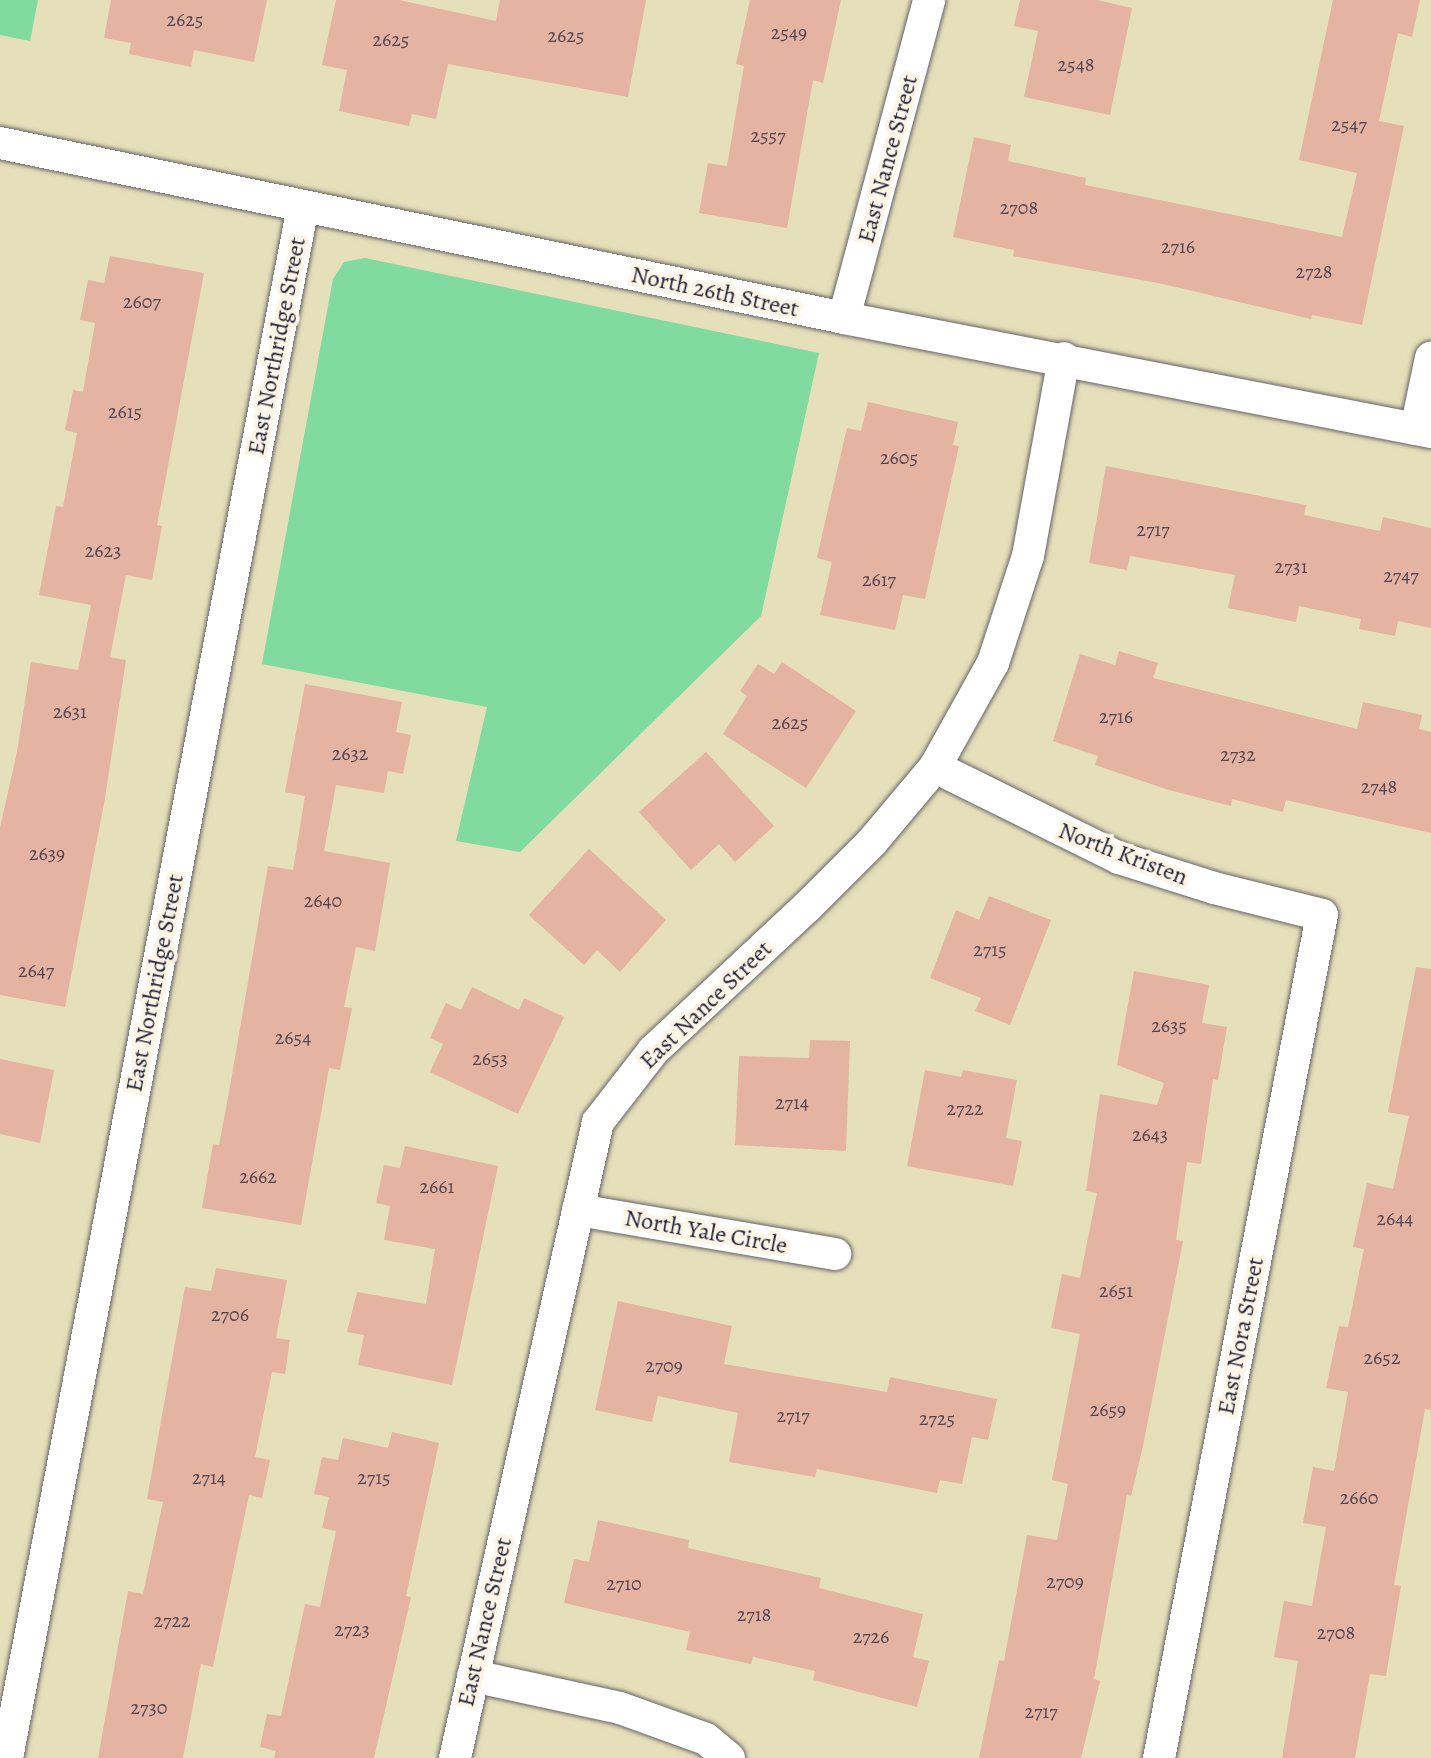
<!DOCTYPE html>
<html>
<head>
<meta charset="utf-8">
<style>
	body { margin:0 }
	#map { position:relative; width:1431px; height:1758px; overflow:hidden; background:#e5dfba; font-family:Alegreya,serif }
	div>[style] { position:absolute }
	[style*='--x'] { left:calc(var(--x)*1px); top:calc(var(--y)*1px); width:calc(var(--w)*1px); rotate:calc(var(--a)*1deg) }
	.green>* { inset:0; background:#81dba0 }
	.building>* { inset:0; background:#e5b3a1 }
	.roads { filter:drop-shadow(0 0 2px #666467) drop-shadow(0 0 2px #666467) }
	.street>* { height:32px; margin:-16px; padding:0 16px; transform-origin:16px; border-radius:16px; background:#fff }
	span { translate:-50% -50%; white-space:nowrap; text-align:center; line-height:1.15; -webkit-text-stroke:8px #fcf5e5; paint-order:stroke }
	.number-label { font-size:20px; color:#534654 }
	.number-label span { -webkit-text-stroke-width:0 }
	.street-label { font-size:24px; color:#22223b }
</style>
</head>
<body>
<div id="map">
	<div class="green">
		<div style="clip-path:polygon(0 0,38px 0,30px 41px,0 35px)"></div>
		<div style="clip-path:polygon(365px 258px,819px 353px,761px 616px,520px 852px,456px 841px,487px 707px,262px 664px,333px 279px,344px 262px)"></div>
	</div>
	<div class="building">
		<div style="clip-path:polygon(111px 0,267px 0,254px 62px,194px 50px,191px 67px,129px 54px,131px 43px,104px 38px)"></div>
		<div style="clip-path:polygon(336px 0,399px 0,496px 21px,500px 0,646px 0,628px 97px,448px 64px,436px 119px,412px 114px,409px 126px,339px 111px,347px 70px,322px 65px)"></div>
		<div style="clip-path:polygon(750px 0,841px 0,823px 83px,813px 80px,787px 228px,699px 213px,708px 163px,727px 166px,744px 66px,736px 64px)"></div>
		<div style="clip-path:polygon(1020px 0,1097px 0,1132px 8px,1110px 115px,1024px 97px,1038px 31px,1014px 26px)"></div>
		<div style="clip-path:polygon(1333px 0,1420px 0,1412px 37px,1398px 33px,1379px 121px,1404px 126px,1362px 325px,1312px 315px,1311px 319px,1163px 284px,1013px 256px,1014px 250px,953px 237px,974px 137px,1011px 145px,1008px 161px,1086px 178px,1085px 185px,1342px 237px,1357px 173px,1299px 160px)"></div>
		<div style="clip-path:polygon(110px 256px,204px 273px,157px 525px,162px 526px,152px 580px,126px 575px,110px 657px,126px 660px,105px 798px,65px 1007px,0 995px,0 828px,17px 752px,31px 662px,78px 670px,91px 605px,39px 595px,56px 506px,63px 507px,77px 433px,65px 430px,73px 390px,83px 392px,95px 323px,80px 320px,88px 280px,104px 283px)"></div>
		<div style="clip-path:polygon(868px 402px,958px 422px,953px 445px,959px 446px,925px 599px,903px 595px,895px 630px,820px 615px,832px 562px,817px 558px,825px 522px,847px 428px,861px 431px)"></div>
		<div style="clip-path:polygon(1106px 466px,1306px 505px,1304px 515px,1380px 531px,1383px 517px,1431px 528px,1431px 628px,1398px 621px,1395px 636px,1359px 629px,1361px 619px,1299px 606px,1296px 622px,1228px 608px,1235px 575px,1130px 556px,1127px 570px,1089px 563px)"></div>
		<div style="clip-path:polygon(1119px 651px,1158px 663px,1153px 678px,1357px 729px,1363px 702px,1422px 715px,1419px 729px,1431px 732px,1431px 833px,1286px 800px,1283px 812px,1232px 799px,1231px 806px,1169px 790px,1095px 765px,1098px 756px,1053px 741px,1080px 654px,1115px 665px)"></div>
		<div style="clip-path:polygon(782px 662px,856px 711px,806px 788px,723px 734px,747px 696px,740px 691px,758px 664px,774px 674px)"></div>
		<div style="clip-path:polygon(305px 684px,402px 702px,396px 732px,411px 735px,403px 774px,388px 771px,384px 793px,336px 785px,324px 851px,390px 863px,375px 951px,356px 947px,344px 1007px,352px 1008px,340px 1070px,329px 1068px,301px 1225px,202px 1208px,213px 1144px,219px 1145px,229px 1092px,268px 866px,293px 870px,305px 796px,285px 792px)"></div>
		<div style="clip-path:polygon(706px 752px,774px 826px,735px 862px,719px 844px,691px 870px,639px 812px)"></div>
		<div style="clip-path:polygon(589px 849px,666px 920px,620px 972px,597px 950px,584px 965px,529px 915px)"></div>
		<div style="clip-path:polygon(989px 896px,1051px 920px,1010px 1025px,975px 1011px,981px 998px,930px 978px,956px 910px,979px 920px)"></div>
		<div style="clip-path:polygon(1416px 967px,1431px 969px,1431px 1410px,1425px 1409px,1394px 1585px,1401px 1586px,1386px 1676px,1370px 1674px,1355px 1758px,1282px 1758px,1298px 1661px,1274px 1657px,1284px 1601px,1312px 1606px,1326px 1527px,1303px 1523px,1313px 1467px,1334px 1471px,1348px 1392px,1326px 1388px,1339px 1326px,1348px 1327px,1364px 1249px,1353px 1247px,1367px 1183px,1393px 1189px,1409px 1116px,1388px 1112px)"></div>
		<div style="clip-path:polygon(1134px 971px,1209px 985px,1202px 1023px,1227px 1027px,1218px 1080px,1213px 1079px,1201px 1164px,1187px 1162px,1176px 1240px,1183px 1241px,1143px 1446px,1131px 1496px,1127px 1495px,1094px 1679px,1100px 1681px,1081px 1758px,979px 1758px,999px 1660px,1004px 1661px,1027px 1535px,1057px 1540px,1068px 1484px,1052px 1480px,1080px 1334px,1051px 1328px,1062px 1274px,1080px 1278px,1097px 1193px,1086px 1191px,1100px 1094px,1157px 1105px,1164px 1083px,1117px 1065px)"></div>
		<div style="clip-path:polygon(472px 987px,519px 1010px,524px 998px,564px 1017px,518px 1114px,430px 1072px,443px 1044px,430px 1038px,446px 1003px,461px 1010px)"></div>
		<div style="clip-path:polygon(810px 1040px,850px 1041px,846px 1151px,735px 1145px,739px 1056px,809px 1058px)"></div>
		<div style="clip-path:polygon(0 1059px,54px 1070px,40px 1143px,0 1134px)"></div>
		<div style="clip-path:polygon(925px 1070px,961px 1077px,963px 1070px,1017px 1080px,1006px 1138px,1022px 1141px,1013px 1186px,907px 1166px)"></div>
		<div style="clip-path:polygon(405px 1146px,498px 1166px,452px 1385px,358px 1365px,364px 1335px,347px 1332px,357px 1292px,426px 1304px,435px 1249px,384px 1240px,390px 1206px,376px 1203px,384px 1165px,400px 1168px)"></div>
		<div style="clip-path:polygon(216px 1268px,287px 1280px,276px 1338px,290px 1340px,285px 1374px,272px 1372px,255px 1457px,270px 1460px,262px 1498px,249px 1495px,213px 1667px,201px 1664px,183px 1758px,98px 1758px,128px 1591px,143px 1594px,163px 1502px,147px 1499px,185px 1287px,211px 1291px)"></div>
		<div style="clip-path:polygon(618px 1301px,732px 1326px,724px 1364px,887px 1392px,890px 1377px,997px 1399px,988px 1440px,972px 1437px,962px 1484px,940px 1480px,937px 1493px,817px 1469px,815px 1477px,729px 1462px,738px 1413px,658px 1396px,652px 1422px,595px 1410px)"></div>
		<div style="clip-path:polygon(392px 1432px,439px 1443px,406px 1596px,411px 1597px,374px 1758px,274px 1758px,276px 1751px,260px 1747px,267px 1714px,281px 1716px,305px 1604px,320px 1607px,336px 1531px,322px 1528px,329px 1497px,314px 1494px,322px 1457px,338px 1460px,343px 1438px,388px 1448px)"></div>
		<div style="clip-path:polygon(598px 1520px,689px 1540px,688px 1548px,821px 1578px,819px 1588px,923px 1614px,913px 1657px,929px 1661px,917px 1707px,813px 1680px,815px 1671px,753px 1657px,751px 1664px,686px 1650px,690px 1632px,564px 1603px,574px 1559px,589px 1562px)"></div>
	</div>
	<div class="roads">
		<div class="street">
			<div style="--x:0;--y:143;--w:862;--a:11.71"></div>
			<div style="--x:844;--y:318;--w:598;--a:10.99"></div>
			<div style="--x:844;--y:318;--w:329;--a:-75"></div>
			<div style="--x:1416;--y:429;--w:73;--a:-78.1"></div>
			<div style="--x:935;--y:767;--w:205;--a:26.3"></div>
			<div style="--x:1119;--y:858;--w:100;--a:17.5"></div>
			<div style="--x:1214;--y:888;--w:111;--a:14"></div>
			<div style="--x:1322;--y:915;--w:859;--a:100.94"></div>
			<div style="--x:578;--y:1210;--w:261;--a:9.7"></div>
			<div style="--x:473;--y:1676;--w:150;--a:12.3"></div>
			<div style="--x:620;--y:1708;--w:91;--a:19.8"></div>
			<div style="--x:706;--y:1739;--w:30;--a:40"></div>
			<div style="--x:7;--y:1758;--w:1579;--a:-79.2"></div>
			<div style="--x:455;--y:1758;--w:652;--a:-77.33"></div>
			<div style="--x:598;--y:1122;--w:90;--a:-52.2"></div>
			<div style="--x:653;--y:1051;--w:211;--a:-43.1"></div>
			<div style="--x:807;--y:907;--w:92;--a:-45"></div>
			<div style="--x:872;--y:842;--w:98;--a:-50"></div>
			<div style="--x:935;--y:767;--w:119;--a:-60.9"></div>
			<div style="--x:993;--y:663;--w:113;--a:-71.9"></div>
			<div style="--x:1028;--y:556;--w:201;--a:-79.7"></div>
		</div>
	</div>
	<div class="number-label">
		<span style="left:185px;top:19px">2625</span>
		<span style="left:789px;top:32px">2549</span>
		<span style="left:566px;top:35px">2625</span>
		<span style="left:391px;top:39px">2625</span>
		<span style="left:1076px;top:64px">2548</span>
		<span style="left:1349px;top:124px">2547</span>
		<span style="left:768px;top:135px">2557</span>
		<span style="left:1019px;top:207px">2708</span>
		<span style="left:1178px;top:246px">2716</span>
		<span style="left:1314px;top:271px">2728</span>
		<span style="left:142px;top:301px">2607</span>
		<span style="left:125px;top:411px">2615</span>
		<span style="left:899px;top:457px">2605</span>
		<span style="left:1153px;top:529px">2717</span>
		<span style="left:103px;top:550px">2623</span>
		<span style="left:1291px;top:566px">2731</span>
		<span style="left:1401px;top:575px">2747</span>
		<span style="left:879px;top:579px">2617</span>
		<span style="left:70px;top:711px">2631</span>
		<span style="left:1116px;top:716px">2716</span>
		<span style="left:790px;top:722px">2625</span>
		<span style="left:350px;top:753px">2632</span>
		<span style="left:1238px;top:754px">2732</span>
		<span style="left:1379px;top:786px">2748</span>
		<span style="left:47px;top:853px">2639</span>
		<span style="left:323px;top:900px">2640</span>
		<span style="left:990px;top:949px">2715</span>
		<span style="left:36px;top:970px">2647</span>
		<span style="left:1169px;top:1025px">2635</span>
		<span style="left:293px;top:1037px">2654</span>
		<span style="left:490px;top:1058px">2653</span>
		<span style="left:792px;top:1102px">2714</span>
		<span style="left:965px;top:1108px">2722</span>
		<span style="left:1150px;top:1134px">2643</span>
		<span style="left:258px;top:1176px">2662</span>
		<span style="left:437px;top:1186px">2661</span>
		<span style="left:1395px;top:1218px">2644</span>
		<span style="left:1116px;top:1290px">2651</span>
		<span style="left:230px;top:1314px">2706</span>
		<span style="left:1382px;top:1357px">2652</span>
		<span style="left:664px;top:1365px">2709</span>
		<span style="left:1108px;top:1409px">2659</span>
		<span style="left:793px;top:1415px">2717</span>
		<span style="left:937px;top:1418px">2725</span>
		<span style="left:209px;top:1477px">2714</span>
		<span style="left:374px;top:1477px">2715</span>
		<span style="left:1359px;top:1497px">2660</span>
		<span style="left:1065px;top:1581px">2709</span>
		<span style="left:624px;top:1583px">2710</span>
		<span style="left:754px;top:1614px">2718</span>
		<span style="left:172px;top:1620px">2722</span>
		<span style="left:352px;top:1629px">2723</span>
		<span style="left:1336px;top:1632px">2708</span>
		<span style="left:871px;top:1636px">2726</span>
		<span style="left:149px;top:1707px">2730</span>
		<span style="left:1041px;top:1711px">2717</span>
	</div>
	<div class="street-label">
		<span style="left:888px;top:159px;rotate:-75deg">East Nance Street</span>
		<span style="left:715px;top:292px;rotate:12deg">North 26th Street</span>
		<span style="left:277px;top:346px;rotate:-79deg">East Northridge Street</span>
		<span style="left:1123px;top:854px;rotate:21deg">North Kristen</span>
		<span style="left:155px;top:983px;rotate:-79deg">East Northridge Street</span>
		<span style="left:706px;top:1005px;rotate:-44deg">East Nance Street</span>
		<span style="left:706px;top:1232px;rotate:10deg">North Yale Circle</span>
		<span style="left:1241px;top:1336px;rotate:-79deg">East Nora Street</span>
		<span style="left:485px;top:1622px;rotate:-77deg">East Nance Street</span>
	</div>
</div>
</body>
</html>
